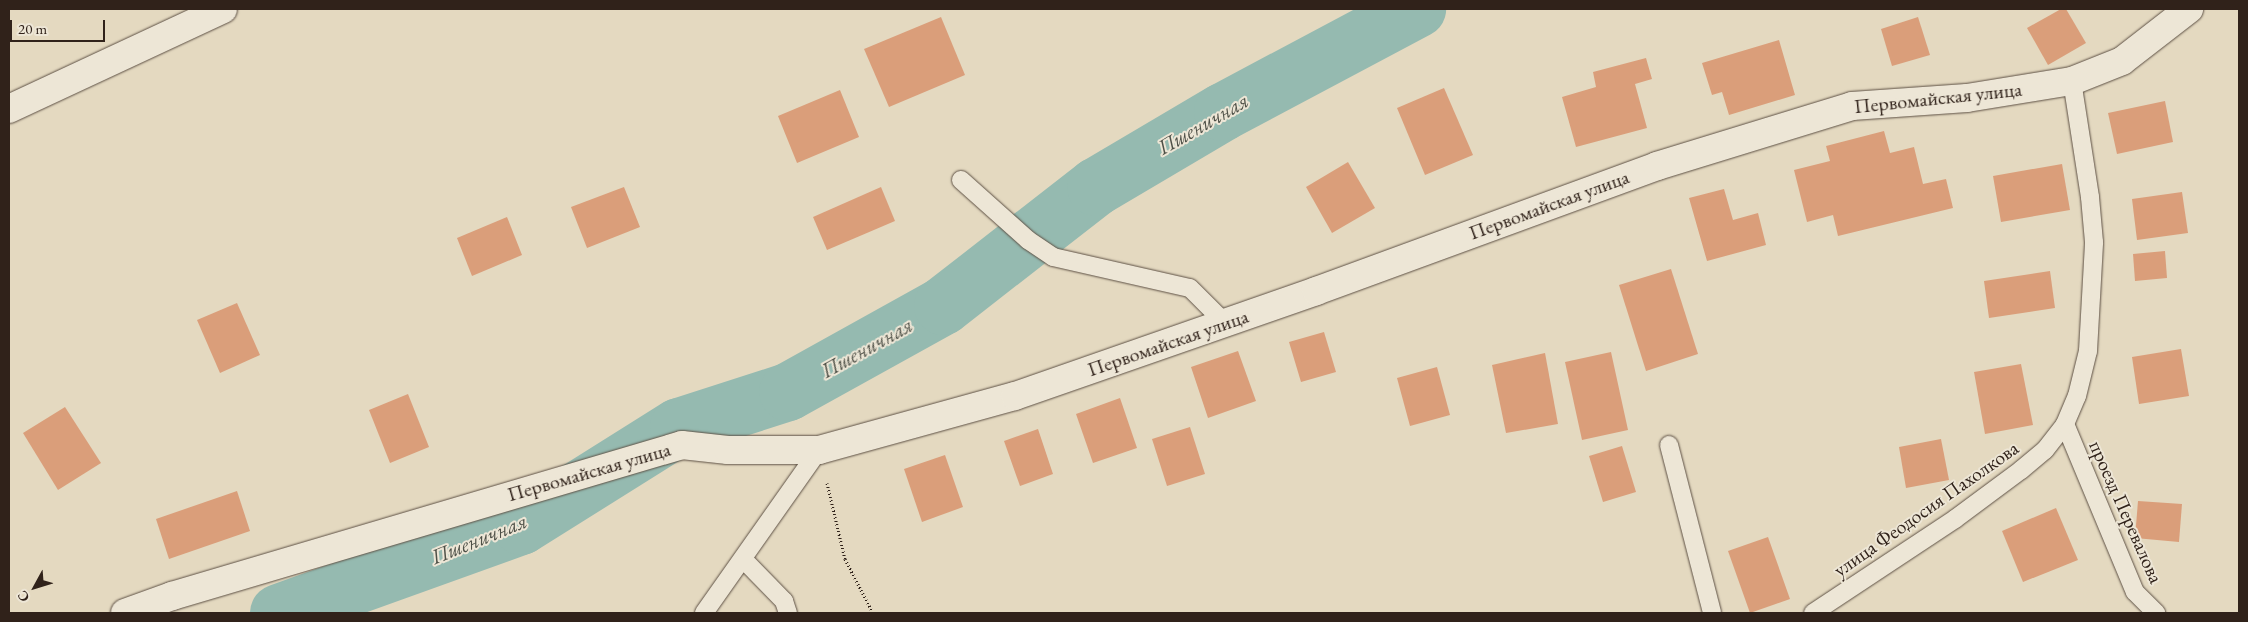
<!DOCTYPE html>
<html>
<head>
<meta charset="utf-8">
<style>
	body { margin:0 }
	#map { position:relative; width:2248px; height:622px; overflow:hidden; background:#e4d9c0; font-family:"EB Garamond",serif }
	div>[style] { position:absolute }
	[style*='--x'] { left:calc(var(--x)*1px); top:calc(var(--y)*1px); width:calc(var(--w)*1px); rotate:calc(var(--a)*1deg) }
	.river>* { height:58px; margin:-29px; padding:0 29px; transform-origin:29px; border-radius:29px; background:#95bab0 }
	.building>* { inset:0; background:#da9e7a }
	.path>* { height:3px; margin-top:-1.5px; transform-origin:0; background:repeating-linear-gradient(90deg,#30221a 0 1px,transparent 0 3.5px) }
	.roads { filter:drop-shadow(0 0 1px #5d5044) drop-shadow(0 0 1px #5d5044) }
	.service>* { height:18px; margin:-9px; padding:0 9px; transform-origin:9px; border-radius:9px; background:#ede6d6 }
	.minor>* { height:28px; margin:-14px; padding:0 14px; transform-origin:14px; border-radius:14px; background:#ede6d6 }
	span { translate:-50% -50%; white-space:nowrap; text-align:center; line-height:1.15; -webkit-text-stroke:4px #ede6d6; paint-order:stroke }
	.street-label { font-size:20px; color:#30221a }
	.water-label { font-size:21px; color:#4e5047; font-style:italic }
	.frame { position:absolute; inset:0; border:10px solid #30221a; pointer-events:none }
	.north { position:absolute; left:10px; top:562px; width:50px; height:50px; -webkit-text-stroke:4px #ede6d6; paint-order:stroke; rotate:231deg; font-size:14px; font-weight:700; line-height:20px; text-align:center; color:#30221a }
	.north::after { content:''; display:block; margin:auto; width:18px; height:22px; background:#30221a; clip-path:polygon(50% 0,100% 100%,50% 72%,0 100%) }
	.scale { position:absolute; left:10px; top:20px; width:95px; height:22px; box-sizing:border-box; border:2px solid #30221a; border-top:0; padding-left:6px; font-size:15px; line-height:18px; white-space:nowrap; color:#30221a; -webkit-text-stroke:4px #ede6d6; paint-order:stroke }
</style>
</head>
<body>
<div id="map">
	<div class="river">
		<div style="--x:279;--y:613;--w:257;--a:-19.8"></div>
		<div style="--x:521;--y:526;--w:186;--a:-32.1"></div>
		<div style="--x:679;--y:427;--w:114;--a:-17.8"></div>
		<div style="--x:788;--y:392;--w:177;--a:-29"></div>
		<div style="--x:943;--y:306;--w:194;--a:-37.9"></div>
		<div style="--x:1096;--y:187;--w:147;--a:-30.6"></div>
		<div style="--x:1223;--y:112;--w:220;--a:-28"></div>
	</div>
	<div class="building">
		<div style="clip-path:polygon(2061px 9px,2066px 9px,2086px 43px,2048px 65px,2027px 28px)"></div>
		<div style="clip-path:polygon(941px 17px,965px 75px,889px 107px,864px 49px)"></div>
		<div style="clip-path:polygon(1918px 17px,1930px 55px,1892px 66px,1881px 29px)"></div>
		<div style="clip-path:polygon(1779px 40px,1795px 95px,1729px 115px,1722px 92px,1712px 95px,1702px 63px)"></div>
		<div style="clip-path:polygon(1646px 58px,1652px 79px,1635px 84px,1647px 128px,1576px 147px,1562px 97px,1596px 87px,1593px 72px)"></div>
		<div style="clip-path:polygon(1444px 88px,1473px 155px,1425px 175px,1397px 108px)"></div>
		<div style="clip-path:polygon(840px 90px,859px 137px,797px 163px,778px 116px)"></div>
		<div style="clip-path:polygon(2165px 101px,2173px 142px,2117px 154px,2108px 113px)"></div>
		<div style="clip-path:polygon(1884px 131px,1890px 153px,1914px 147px,1923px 184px,1946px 179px,1953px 208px,1838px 236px,1833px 215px,1807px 222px,1794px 170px,1830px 161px,1826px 146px)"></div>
		<div style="clip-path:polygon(1348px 162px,1375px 208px,1332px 233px,1306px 187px)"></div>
		<div style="clip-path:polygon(2062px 164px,2070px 210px,2001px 222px,1993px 176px)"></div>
		<div style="clip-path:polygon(624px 187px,640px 227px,587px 248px,571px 207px)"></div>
		<div style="clip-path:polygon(881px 187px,895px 221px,827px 250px,813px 217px)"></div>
		<div style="clip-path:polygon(1724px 189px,1733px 220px,1758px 213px,1766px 245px,1707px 261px,1689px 198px)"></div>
		<div style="clip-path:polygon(2182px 192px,2188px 233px,2137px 240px,2132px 199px)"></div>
		<div style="clip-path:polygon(507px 217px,522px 255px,472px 276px,457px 238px)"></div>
		<div style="clip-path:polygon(2165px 251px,2167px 278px,2135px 281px,2133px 254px)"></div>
		<div style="clip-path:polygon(1671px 269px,1698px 354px,1646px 371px,1619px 285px)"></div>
		<div style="clip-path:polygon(2050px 271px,2055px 308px,1989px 318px,1984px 281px)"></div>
		<div style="clip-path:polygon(237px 303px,260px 355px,220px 373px,197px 320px)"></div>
		<div style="clip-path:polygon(1324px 332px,1336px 372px,1301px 382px,1289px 342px)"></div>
		<div style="clip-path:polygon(2181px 349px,2189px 396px,2139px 404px,2132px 357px)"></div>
		<div style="clip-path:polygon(1238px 351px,1256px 401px,1208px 418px,1191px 367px)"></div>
		<div style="clip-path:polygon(1611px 352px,1628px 430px,1582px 440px,1565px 362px)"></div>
		<div style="clip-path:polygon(1545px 353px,1558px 424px,1506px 433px,1492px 365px)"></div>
		<div style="clip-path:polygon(2021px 364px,2033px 425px,1985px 434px,1974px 372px)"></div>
		<div style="clip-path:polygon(1437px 367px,1450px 415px,1410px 426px,1397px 378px)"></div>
		<div style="clip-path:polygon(408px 394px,429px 447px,390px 463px,369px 410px)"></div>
		<div style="clip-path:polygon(1120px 398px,1137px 448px,1093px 463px,1076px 414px)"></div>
		<div style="clip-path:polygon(65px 407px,101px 463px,58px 490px,23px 433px)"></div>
		<div style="clip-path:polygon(1190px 427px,1205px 474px,1167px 486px,1152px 439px)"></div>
		<div style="clip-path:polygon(1038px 429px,1053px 474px,1020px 486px,1004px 441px)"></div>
		<div style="clip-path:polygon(1941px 439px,1949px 480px,1906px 488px,1899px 447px)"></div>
		<div style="clip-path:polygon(1622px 446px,1636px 492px,1603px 502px,1589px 456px)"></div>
		<div style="clip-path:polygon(945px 455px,963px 507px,922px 522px,904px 469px)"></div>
		<div style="clip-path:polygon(237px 491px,250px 531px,169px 559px,156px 519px)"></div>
		<div style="clip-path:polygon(2138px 501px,2182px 504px,2179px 542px,2135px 538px)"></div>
		<div style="clip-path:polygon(2056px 508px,2078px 560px,2023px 582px,2002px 531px)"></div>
		<div style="clip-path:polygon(1768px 537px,1790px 599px,1750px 613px,1728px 551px)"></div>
	</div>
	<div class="path">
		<div style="--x:827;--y:483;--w:78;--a:76.7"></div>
		<div style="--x:845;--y:559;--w:61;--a:62.6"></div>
	</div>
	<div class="roads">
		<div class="service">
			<div style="--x:961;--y:180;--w:90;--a:41.8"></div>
			<div style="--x:1028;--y:240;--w:30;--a:34"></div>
			<div style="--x:1053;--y:257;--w:140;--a:12.8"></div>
			<div style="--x:1190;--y:288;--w:49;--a:45"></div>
			<div style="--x:2065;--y:424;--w:182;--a:67.4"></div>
			<div style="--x:2135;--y:592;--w:30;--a:45"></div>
			<div style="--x:1669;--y:445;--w:173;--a:75.6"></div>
			<div style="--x:743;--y:559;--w:59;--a:45.7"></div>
			<div style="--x:784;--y:601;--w:13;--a:72"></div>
			<div style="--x:704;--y:613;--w:199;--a:-54.8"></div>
			<div style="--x:1813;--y:613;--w:170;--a:-33.5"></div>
			<div style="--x:1955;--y:519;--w:82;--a:-36.6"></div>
			<div style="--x:2021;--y:470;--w:31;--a:-40"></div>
			<div style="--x:2045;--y:450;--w:33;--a:-52"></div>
			<div style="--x:2065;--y:424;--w:30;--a:-67"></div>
			<div style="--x:2077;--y:396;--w:46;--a:-76.3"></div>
			<div style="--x:2088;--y:351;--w:109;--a:-86.8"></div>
			<div style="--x:2094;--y:242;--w:45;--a:-95.1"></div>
			<div style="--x:2090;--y:197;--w:117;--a:-98.8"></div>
		</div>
		<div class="minor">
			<div style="--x:9;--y:109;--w:236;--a:-25"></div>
			<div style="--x:125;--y:613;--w:50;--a:-19.9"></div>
			<div style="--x:172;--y:596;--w:532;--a:-16.49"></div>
			<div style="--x:682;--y:445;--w:46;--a:6.2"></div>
			<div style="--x:728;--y:450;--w:91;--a:0"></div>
			<div style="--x:819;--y:450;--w:203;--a:-15.4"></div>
			<div style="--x:1015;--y:396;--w:319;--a:-19.2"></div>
			<div style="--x:1316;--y:291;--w:363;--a:-20.1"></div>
			<div style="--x:1657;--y:166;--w:204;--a:-17.1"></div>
			<div style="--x:1852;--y:106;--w:115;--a:-4"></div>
			<div style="--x:1967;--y:98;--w:106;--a:-9.2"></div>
			<div style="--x:2072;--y:81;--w:54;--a:-21.8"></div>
			<div style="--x:2122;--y:61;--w:85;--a:-37.8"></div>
		</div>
	</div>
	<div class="street-label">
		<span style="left:1938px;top:98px;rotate:-6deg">Первомайская улица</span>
		<span style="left:1549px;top:205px;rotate:-20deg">Первомайская улица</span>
		<span style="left:1168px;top:343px;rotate:-19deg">Первомайская улица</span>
		<span style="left:589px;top:472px;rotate:-16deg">Первомайская улица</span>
		<span style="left:1926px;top:509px;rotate:-35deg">улица Феодосия Пахолкова</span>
		<span style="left:2126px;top:512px;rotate:66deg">проезд Перевалова</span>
	</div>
	<div class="water-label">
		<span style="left:1203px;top:124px;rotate:-30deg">Пшеничная</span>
		<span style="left:867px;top:348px;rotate:-29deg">Пшеничная</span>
		<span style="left:479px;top:539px;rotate:-22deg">Пшеничная</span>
	</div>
	<div class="frame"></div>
	<div class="north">С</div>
	<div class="scale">20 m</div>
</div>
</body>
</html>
